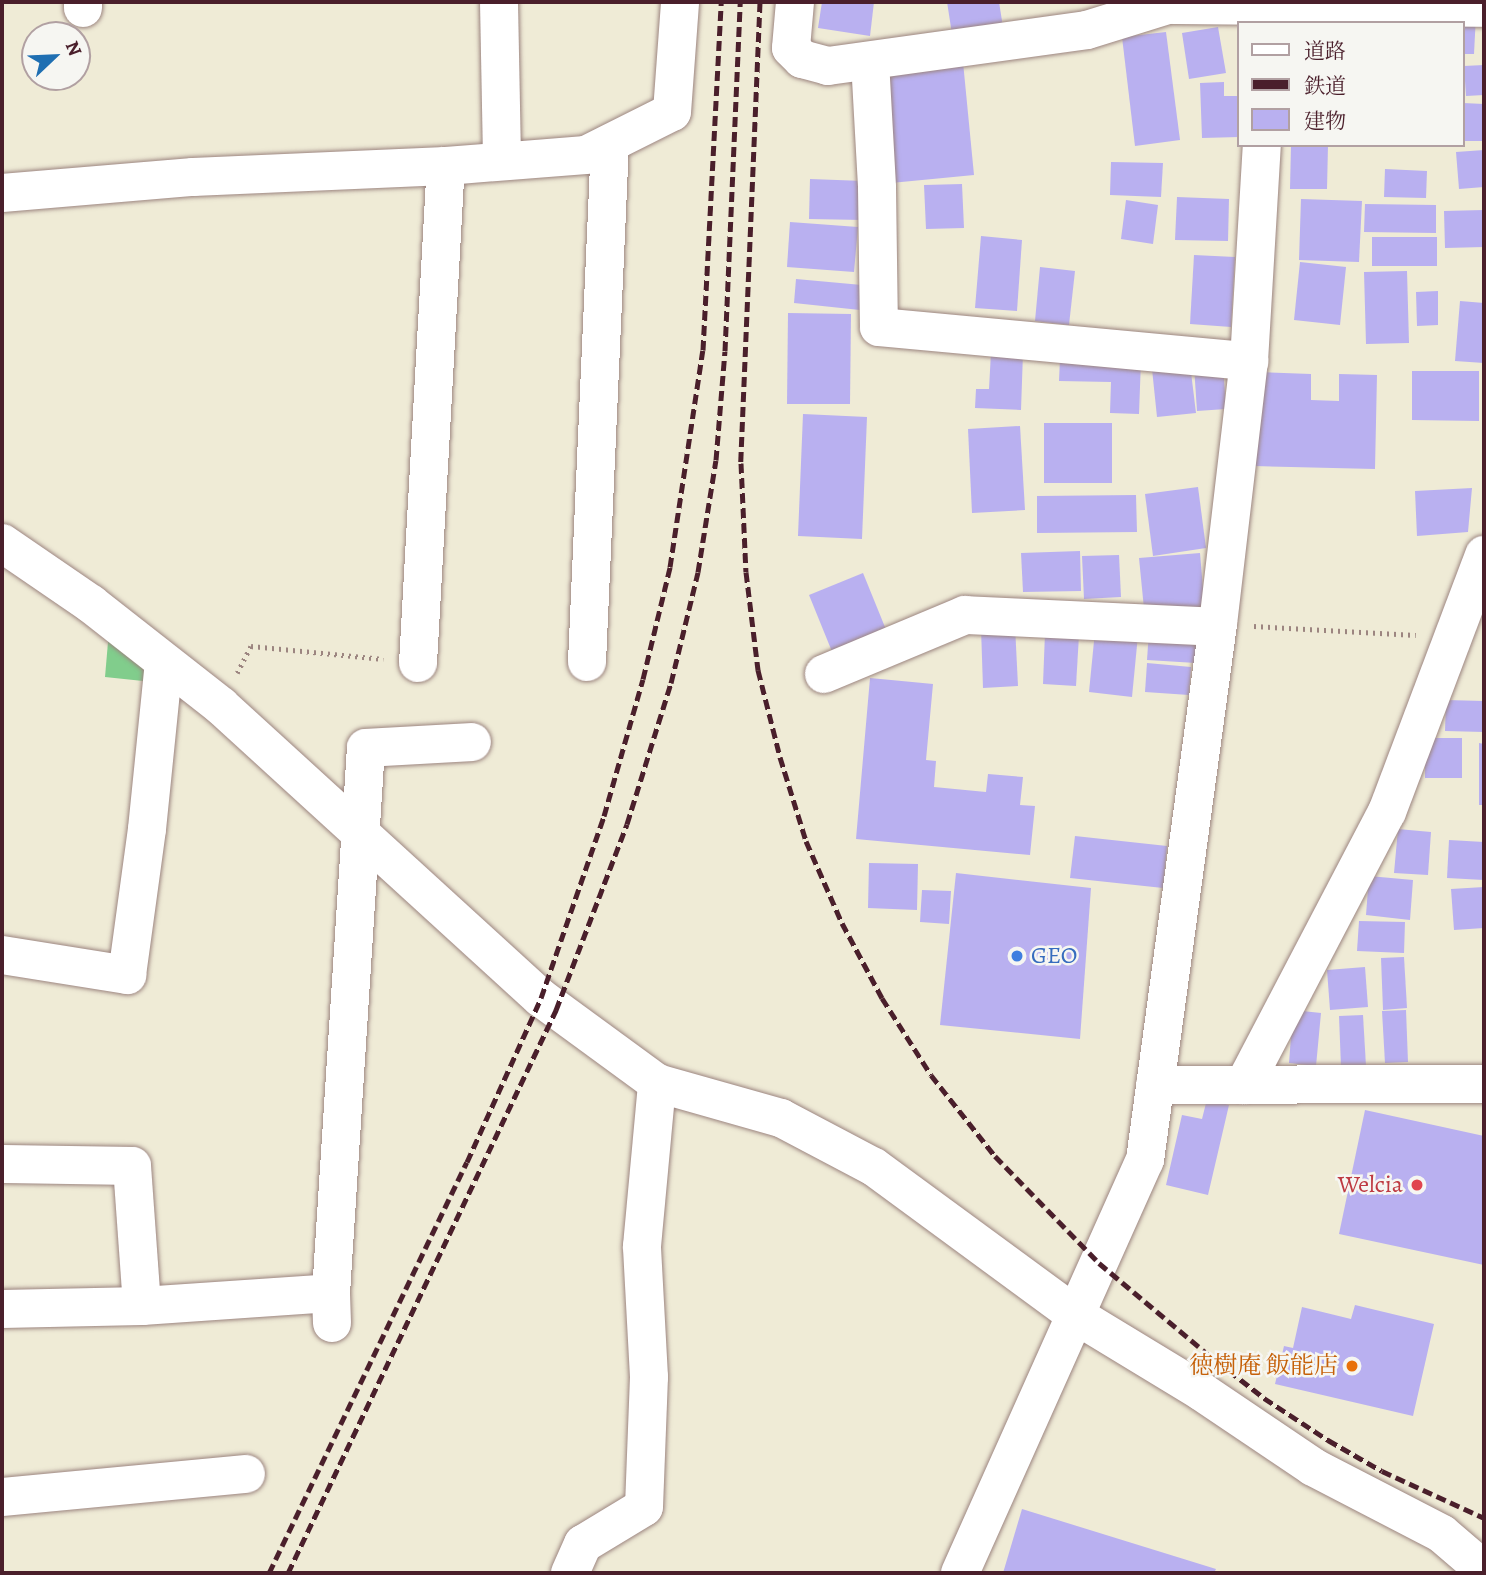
<!DOCTYPE html>
<html>
<head>
<meta charset="utf-8">
<style>
	body { margin:0 }
	#map { position:relative; width:1486px; height:1575px; overflow:hidden; background:#efebd6; font-family:Alegreya,"Noto Serif JP",serif }
	div>[style] { position:absolute }
	[style*='--x'] { left:calc(var(--x)*1px); top:calc(var(--y)*1px); width:calc(var(--w)*1px); rotate:calc(var(--a)*1deg) }
	.green>* { inset:0; background:#81cd8c }
	.building>* { inset:0; background:#b9b0f0 }
	.path>* { height:4.5px; margin-top:-2.25px; transform-origin:0; background:repeating-linear-gradient(90deg,#9c8580 0 2px,transparent 0 7px) }
	.roads { filter:drop-shadow(0 0 2px #9c8580) drop-shadow(0 0 2px #9c8580) }
	.minor>* { height:38px; margin:-19px; padding:0 19px; transform-origin:19px; border-radius:19px; background:#fff }
	.rail>* { height:5px; margin-top:-2.5px; transform-origin:0; background:repeating-linear-gradient(90deg,#4a1f2b 0 10px,transparent 0 15px) }
	.dots>* { width:19px; height:19px; translate:-50% -50%; box-sizing:border-box; border:4px solid #f6f6f2; border-radius:50% }
	span { translate:-50% -50%; white-space:nowrap; text-align:center; line-height:1.15; -webkit-text-stroke:5px #f6f6f2; paint-order:stroke }
	.shop-label { font-size:24px; color:#366cbe }
	.left { translate:0 -50%; text-align:left }
	.health-label { font-size:24px; color:#be3a42 }
	.right { translate:-100% -50%; text-align:right }
	.food-label { font-size:24px; color:#c56008 }
	.frame { position:absolute; inset:0; border:4px solid #4a1f2b; pointer-events:none }
	.legend { position:absolute; left:1237px; top:21px; width:228px; height:126px; box-sizing:border-box; background:#f6f6f2; border:2px solid #b1a0a2; margin:0; padding:9px 12px; list-style:none; font-size:21px; color:#4a1f2b }
	.legend li { display:flex; align-items:center; gap:14px; height:35px }
	.legend b { width:35px; border:2px solid #b1a0a2 }
	.north { position:absolute; left:21px; top:21px; width:70px; height:70px; box-sizing:border-box; background:#f6f6f2; border:2px solid #b1a0a2; border-radius:50%; rotate:67deg; font-size:19px; font-weight:700; line-height:28px; text-align:center; color:#4a1f2b }
	.north::after { content:''; display:block; margin:auto; width:24px; height:32px; background:#1f6fb2; clip-path:polygon(50% 0,100% 100%,50% 72%,0 100%) }
</style>
</head>
<body>
<div id="map">
	<div class="green">
		<div style="clip-path:polygon(110px 619px,162px 683px,105px 677px)"></div>
	</div>
	<div class="building">
		<div style="clip-path:polygon(822px 2px,874px 2px,870px 36px,818px 28px)"></div>
		<div style="clip-path:polygon(947px 2px,999px 2px,1003px 27px,952px 34px)"></div>
		<div style="clip-path:polygon(1476px 15px,1474px 54px,1463px 54px,1463px 23px)"></div>
		<div style="clip-path:polygon(1218px 27px,1226px 73px,1189px 79px,1182px 33px)"></div>
		<div style="clip-path:polygon(1166px 32px,1180px 140px,1135px 146px,1122px 37px)"></div>
		<div style="clip-path:polygon(963px 62px,974px 175px,891px 183px,881px 69px)"></div>
		<div style="clip-path:polygon(1484px 65px,1484px 95px,1466px 96px,1464px 66px)"></div>
		<div style="clip-path:polygon(1224px 82px,1224px 96px,1239px 96px,1239px 137px,1202px 138px,1200px 83px)"></div>
		<div style="clip-path:polygon(1463px 103px,1484px 104px,1484px 141px,1463px 141px)"></div>
		<div style="clip-path:polygon(1291px 145px,1328px 145px,1327px 189px,1290px 189px)"></div>
		<div style="clip-path:polygon(1484px 150px,1484px 187px,1459px 189px,1456px 152px)"></div>
		<div style="clip-path:polygon(1111px 162px,1163px 163px,1161px 197px,1110px 195px)"></div>
		<div style="clip-path:polygon(1385px 169px,1427px 171px,1426px 198px,1384px 197px)"></div>
		<div style="clip-path:polygon(810px 179px,864px 181px,863px 220px,809px 219px)"></div>
		<div style="clip-path:polygon(962px 184px,964px 228px,926px 229px,924px 185px)"></div>
		<div style="clip-path:polygon(1177px 197px,1229px 199px,1228px 241px,1175px 240px)"></div>
		<div style="clip-path:polygon(1301px 199px,1362px 201px,1359px 262px,1299px 260px)"></div>
		<div style="clip-path:polygon(1126px 200px,1158px 205px,1153px 244px,1121px 239px)"></div>
		<div style="clip-path:polygon(1365px 204px,1436px 205px,1436px 233px,1364px 232px)"></div>
		<div style="clip-path:polygon(1484px 210px,1484px 247px,1445px 248px,1444px 211px)"></div>
		<div style="clip-path:polygon(790px 222px,858px 227px,854px 272px,787px 267px)"></div>
		<div style="clip-path:polygon(981px 236px,1022px 240px,1017px 311px,975px 308px)"></div>
		<div style="clip-path:polygon(1372px 237px,1437px 237px,1437px 266px,1372px 266px)"></div>
		<div style="clip-path:polygon(1194px 255px,1235px 257px,1231px 327px,1190px 324px)"></div>
		<div style="clip-path:polygon(1300px 262px,1346px 267px,1340px 325px,1294px 320px)"></div>
		<div style="clip-path:polygon(1040px 267px,1075px 271px,1069px 325px,1035px 321px)"></div>
		<div style="clip-path:polygon(1407px 271px,1409px 343px,1366px 344px,1364px 272px)"></div>
		<div style="clip-path:polygon(796px 279px,862px 285px,860px 310px,794px 303px)"></div>
		<div style="clip-path:polygon(1438px 291px,1438px 325px,1417px 326px,1416px 292px)"></div>
		<div style="clip-path:polygon(1460px 301px,1484px 303px,1484px 363px,1455px 361px)"></div>
		<div style="clip-path:polygon(788px 313px,851px 314px,850px 404px,787px 404px)"></div>
		<div style="clip-path:polygon(991px 352px,1023px 353px,1021px 410px,975px 408px,976px 389px,989px 389px)"></div>
		<div style="clip-path:polygon(1060px 358px,1141px 360px,1139px 414px,1110px 413px,1111px 382px,1059px 381px)"></div>
		<div style="clip-path:polygon(1190px 364px,1196px 413px,1157px 417px,1152px 369px)"></div>
		<div style="clip-path:polygon(1223px 364px,1226px 409px,1197px 411px,1194px 366px)"></div>
		<div style="clip-path:polygon(1412px 371px,1479px 371px,1479px 421px,1412px 420px)"></div>
		<div style="clip-path:polygon(1255px 372px,1311px 374px,1311px 400px,1339px 401px,1339px 374px,1377px 375px,1375px 469px,1254px 466px)"></div>
		<div style="clip-path:polygon(803px 414px,867px 417px,862px 539px,798px 536px)"></div>
		<div style="clip-path:polygon(1044px 423px,1112px 423px,1112px 483px,1044px 483px)"></div>
		<div style="clip-path:polygon(1020px 426px,1025px 510px,972px 513px,968px 429px)"></div>
		<div style="clip-path:polygon(1198px 487px,1206px 548px,1153px 556px,1145px 494px)"></div>
		<div style="clip-path:polygon(1472px 488px,1468px 532px,1417px 536px,1415px 491px)"></div>
		<div style="clip-path:polygon(1136px 495px,1137px 532px,1037px 533px,1037px 496px)"></div>
		<div style="clip-path:polygon(1080px 551px,1081px 591px,1023px 592px,1021px 553px)"></div>
		<div style="clip-path:polygon(1200px 553px,1205px 613px,1145px 619px,1139px 558px)"></div>
		<div style="clip-path:polygon(1119px 555px,1121px 597px,1084px 599px,1082px 556px)"></div>
		<div style="clip-path:polygon(863px 573px,887px 632px,833px 654px,809px 595px)"></div>
		<div style="clip-path:polygon(1015px 626px,1018px 686px,983px 688px,981px 628px)"></div>
		<div style="clip-path:polygon(1095px 631px,1138px 635px,1132px 697px,1089px 692px)"></div>
		<div style="clip-path:polygon(1149px 631px,1197px 633px,1196px 663px,1147px 660px)"></div>
		<div style="clip-path:polygon(1045px 633px,1079px 635px,1076px 686px,1043px 684px)"></div>
		<div style="clip-path:polygon(1147px 663px,1191px 667px,1189px 695px,1145px 692px)"></div>
		<div style="clip-path:polygon(870px 678px,933px 684px,926px 760px,936px 761px,934px 787px,986px 792px,988px 774px,1023px 777px,1020px 805px,1035px 806px,1030px 855px,856px 839px)"></div>
		<div style="clip-path:polygon(1446px 700px,1484px 701px,1484px 732px,1445px 731px)"></div>
		<div style="clip-path:polygon(1425px 738px,1462px 738px,1462px 778px,1425px 778px)"></div>
		<div style="clip-path:polygon(1479px 743px,1484px 744px,1484px 805px,1479px 805px)"></div>
		<div style="clip-path:polygon(1398px 829px,1431px 832px,1428px 875px,1394px 873px)"></div>
		<div style="clip-path:polygon(1075px 836px,1167px 846px,1163px 888px,1070px 878px)"></div>
		<div style="clip-path:polygon(1449px 840px,1484px 842px,1484px 880px,1447px 878px)"></div>
		<div style="clip-path:polygon(869px 863px,918px 864px,917px 910px,868px 908px)"></div>
		<div style="clip-path:polygon(956px 873px,1091px 888px,1080px 1039px,940px 1025px)"></div>
		<div style="clip-path:polygon(1369px 876px,1413px 880px,1410px 920px,1366px 915px)"></div>
		<div style="clip-path:polygon(1484px 887px,1484px 928px,1454px 930px,1451px 889px)"></div>
		<div style="clip-path:polygon(922px 890px,951px 891px,949px 924px,920px 922px)"></div>
		<div style="clip-path:polygon(1359px 921px,1405px 922px,1404px 953px,1357px 951px)"></div>
		<div style="clip-path:polygon(1404px 957px,1407px 1008px,1383px 1010px,1381px 958px)"></div>
		<div style="clip-path:polygon(1365px 967px,1368px 1007px,1330px 1010px,1327px 970px)"></div>
		<div style="clip-path:polygon(1293px 1010px,1321px 1013px,1316px 1066px,1289px 1063px)"></div>
		<div style="clip-path:polygon(1406px 1010px,1408px 1062px,1385px 1063px,1382px 1011px)"></div>
		<div style="clip-path:polygon(1363px 1015px,1366px 1066px,1341px 1067px,1339px 1016px)"></div>
		<div style="clip-path:polygon(1207px 1099px,1229px 1105px,1208px 1195px,1166px 1185px,1182px 1115px,1202px 1119px)"></div>
		<div style="clip-path:polygon(1365px 1110px,1484px 1136px,1484px 1265px,1339px 1234px)"></div>
		<div style="clip-path:polygon(1355px 1305px,1434px 1324px,1413px 1416px,1275px 1384px,1284px 1346px,1293px 1348px,1302px 1307px,1351px 1319px)"></div>
		<div style="clip-path:polygon(1022px 1509px,1216px 1569px,1214px 1573px,1003px 1573px)"></div>
	</div>
	<div class="path">
		<div style="--x:1254;--y:626;--w:162;--a:3.2"></div>
		<div style="--x:237;--y:673;--w:30;--a:-63"></div>
		<div style="--x:251;--y:646;--w:133;--a:5.6"></div>
	</div>
	<div class="roads">
		<div class="minor">
			<div style="--x:499;--y:2;--w:159;--a:88.9"></div>
			<div style="--x:795;--y:2;--w:46;--a:95"></div>
			<div style="--x:791;--y:48;--w:16;--a:45"></div>
			<div style="--x:802;--y:59;--w:27;--a:15"></div>
			<div style="--x:828;--y:66;--w:261;--a:-7.9"></div>
			<div style="--x:1087;--y:30;--w:85;--a:-17.2"></div>
			<div style="--x:1168;--y:5;--w:316;--a:0.5"></div>
			<div style="--x:83;--y:8;--w:6;--a:-90"></div>
			<div style="--x:870;--y:61;--w:127;--a:86.8"></div>
			<div style="--x:877;--y:188;--w:139;--a:89.2"></div>
			<div style="--x:879;--y:327;--w:372;--a:5.3"></div>
			<div style="--x:2;--y:193;--w:192;--a:-4.8"></div>
			<div style="--x:193;--y:177;--w:253;--a:-2.5"></div>
			<div style="--x:446;--y:166;--w:140;--a:-4.5"></div>
			<div style="--x:586;--y:155;--w:96;--a:-26.6"></div>
			<div style="--x:672;--y:112;--w:110;--a:-85.8"></div>
			<div style="--x:2;--y:543;--w:108;--a:34.4"></div>
			<div style="--x:91;--y:604;--w:165;--a:38.1"></div>
			<div style="--x:221;--y:706;--w:433;--a:42.4"></div>
			<div style="--x:541;--y:998;--w:144;--a:36.2"></div>
			<div style="--x:657;--y:1083;--w:129;--a:15.8"></div>
			<div style="--x:781;--y:1118;--w:105;--a:27.8"></div>
			<div style="--x:874;--y:1167;--w:252;--a:36.3"></div>
			<div style="--x:1077;--y:1316;--w:146;--a:31.3"></div>
			<div style="--x:1202;--y:1392;--w:134;--a:34"></div>
			<div style="--x:1313;--y:1467;--w:145;--a:27.4"></div>
			<div style="--x:1442;--y:1534;--w:55;--a:40.6"></div>
			<div style="--x:587;--y:662;--w:519;--a:-87.46"></div>
			<div style="--x:418;--y:663;--w:498;--a:-86.8"></div>
			<div style="--x:824;--y:674;--w:153;--a:-22.7"></div>
			<div style="--x:965;--y:615;--w:252;--a:2.7"></div>
			<div style="--x:2;--y:955;--w:127;--a:9.1"></div>
			<div style="--x:127;--y:975;--w:147;--a:-82.2"></div>
			<div style="--x:147;--y:829;--w:167;--a:-84.2"></div>
			<div style="--x:1155;--y:1085;--w:329;--a:-0.2"></div>
			<div style="--x:1244;--y:1085;--w:308;--a:-62.4"></div>
			<div style="--x:1387;--y:812;--w:275;--a:-69.3"></div>
			<div style="--x:2;--y:1164;--w:130;--a:0.9"></div>
			<div style="--x:132;--y:1166;--w:140;--a:85.9"></div>
			<div style="--x:2;--y:1309;--w:140;--a:-1.2"></div>
			<div style="--x:142;--y:1306;--w:189;--a:-3.9"></div>
			<div style="--x:332;--y:1323;--w:30;--a:-92"></div>
			<div style="--x:331;--y:1293;--w:546;--a:-86.33"></div>
			<div style="--x:366;--y:748;--w:106;--a:-3.2"></div>
			<div style="--x:2;--y:1497;--w:245;--a:-5.4"></div>
			<div style="--x:570;--y:1573;--w:32;--a:-66"></div>
			<div style="--x:583;--y:1544;--w:71;--a:-31.2"></div>
			<div style="--x:644;--y:1507;--w:130;--a:-87.8"></div>
			<div style="--x:649;--y:1377;--w:131;--a:-93.1"></div>
			<div style="--x:642;--y:1246;--w:164;--a:-84.7"></div>
			<div style="--x:960;--y:1573;--w:453;--a:-65.9"></div>
			<div style="--x:1145;--y:1160;--w:541;--a:-82.24"></div>
			<div style="--x:1218;--y:624;--w:265;--a:-83.3"></div>
			<div style="--x:1249;--y:361;--w:216;--a:-86.6"></div>
		</div>
	</div>
	<div class="rail">
		<div style="--x:760;--y:2;--w:461;--a:92.4"></div>
		<div style="--x:741;--y:463;--w:109;--a:87.4"></div>
		<div style="--x:746;--y:572;--w:99;--a:83"></div>
		<div style="--x:758;--y:670;--w:90;--a:75.8"></div>
		<div style="--x:780;--y:757;--w:88;--a:72.8"></div>
		<div style="--x:806;--y:841;--w:90;--a:66.3"></div>
		<div style="--x:842;--y:923;--w:85;--a:61.9"></div>
		<div style="--x:882;--y:998;--w:91;--a:57.5"></div>
		<div style="--x:931;--y:1075;--w:103;--a:51.7"></div>
		<div style="--x:995;--y:1156;--w:149;--a:45.8"></div>
		<div style="--x:1099;--y:1263;--w:138;--a:40"></div>
		<div style="--x:1205;--y:1352;--w:75;--a:37.9"></div>
		<div style="--x:1264;--y:1398;--w:77;--a:33.3"></div>
		<div style="--x:1328;--y:1440;--w:62;--a:29.9"></div>
		<div style="--x:1382;--y:1471;--w:112;--a:24.7"></div>
		<div style="--x:269;--y:1573;--w:456;--a:-64.3"></div>
		<div style="--x:467;--y:1162;--w:180;--a:-65.7"></div>
		<div style="--x:541;--y:998;--w:193;--a:-70.9"></div>
		<div style="--x:604;--y:816;--w:142;--a:-74.1"></div>
		<div style="--x:643;--y:679;--w:115;--a:-76.4"></div>
		<div style="--x:670;--y:567;--w:219;--a:-81.4"></div>
		<div style="--x:703;--y:350;--w:348;--a:-87"></div>
		<div style="--x:288;--y:1573;--w:624;--a:-64.54"></div>
		<div style="--x:556;--y:1010;--w:199;--a:-69.1"></div>
		<div style="--x:627;--y:824;--w:148;--a:-72.7"></div>
		<div style="--x:671;--y:683;--w:114;--a:-76.3"></div>
		<div style="--x:698;--y:572;--w:113;--a:-80.9"></div>
		<div style="--x:716;--y:460;--w:109;--a:-85.3"></div>
		<div style="--x:725;--y:351;--w:349;--a:-87.5"></div>
	</div>
	<div class="dots">
		<div style="left:1017px;top:956px;background:#3f7fe0"></div>
		<div style="left:1417px;top:1185px;background:#e0444e"></div>
		<div style="left:1352px;top:1366px;background:#e8710a"></div>
	</div>
	<div class="shop-label">
		<span class="left" style="left:1031px;top:956px">GEO</span>
	</div>
	<div class="health-label">
		<span class="right" style="left:1403px;top:1185px">Welcia</span>
	</div>
	<div class="food-label">
		<span class="right" style="left:1338px;top:1366px">徳樹庵 飯能店</span>
	</div>
	<div class="frame"></div>
	<ul class="legend">
	<li><b style="height:9px;background:#fff"></b>道路</li>
	<li><b style="height:9px;background:#4a1f2b"></b>鉄道</li>
	<li><b style="height:19px;background:#b9b0f0"></b>建物</li>
	</ul>
	<div class="north">N</div>
</div>
</body>
</html>
